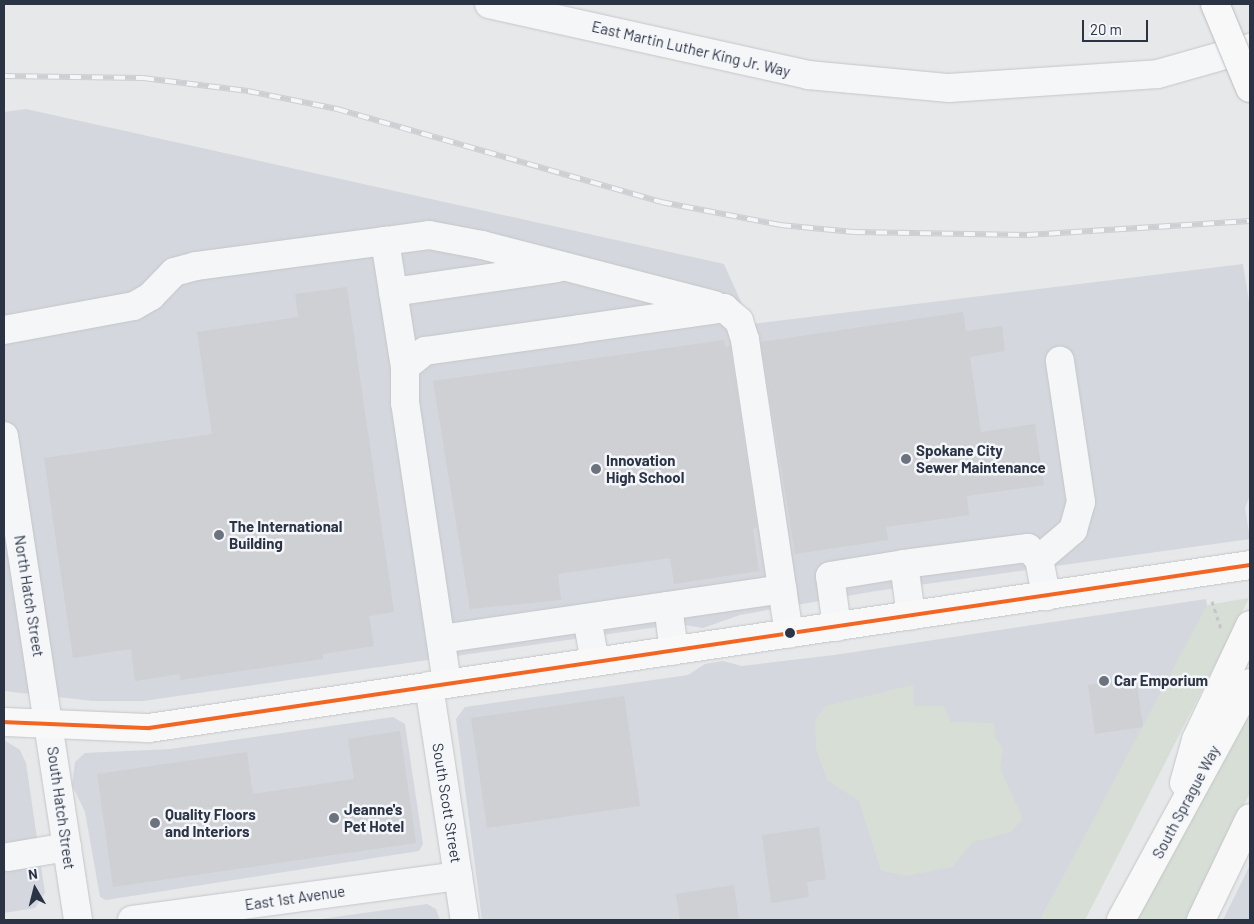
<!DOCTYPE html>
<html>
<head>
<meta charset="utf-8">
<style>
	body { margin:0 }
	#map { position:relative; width:1254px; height:924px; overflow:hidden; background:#e6e8ea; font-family:Barlow,sans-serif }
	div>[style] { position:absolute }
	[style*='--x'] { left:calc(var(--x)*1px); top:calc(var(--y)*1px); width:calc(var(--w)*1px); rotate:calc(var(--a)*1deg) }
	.built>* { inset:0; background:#d4d7dd }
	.green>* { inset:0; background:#d6ded6 }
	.building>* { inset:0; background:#ced0d3 }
	.path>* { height:3px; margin-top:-1.5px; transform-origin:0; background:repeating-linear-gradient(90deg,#c5c6ca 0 4px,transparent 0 8px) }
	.roads { filter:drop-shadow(0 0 1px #c4c6c8) drop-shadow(0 0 1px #c4c6c8) }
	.minor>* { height:28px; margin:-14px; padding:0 14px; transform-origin:14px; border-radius:14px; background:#f5f6f7 }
	.major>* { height:28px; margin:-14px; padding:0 14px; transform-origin:14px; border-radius:14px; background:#f8f8f8 }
	.rail>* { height:5.5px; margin-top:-2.75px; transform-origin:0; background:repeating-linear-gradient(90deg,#f4f6f9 0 11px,#cecfd2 0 22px); box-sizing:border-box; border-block:1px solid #cecfd2 }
	.bridges { filter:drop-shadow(0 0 1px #b8bbbf) drop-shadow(0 0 1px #b8bbbf) }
	.highway-bridge>* { height:28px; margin:-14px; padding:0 14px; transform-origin:14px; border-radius:14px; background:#f8f8f8 }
	.bus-1>* { height:4px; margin:-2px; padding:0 2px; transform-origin:2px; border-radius:2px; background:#f26522 }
	.dots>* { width:14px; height:14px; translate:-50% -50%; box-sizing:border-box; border:2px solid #f4f6f9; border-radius:50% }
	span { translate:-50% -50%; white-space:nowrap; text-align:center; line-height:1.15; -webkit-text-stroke:5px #f4f6f9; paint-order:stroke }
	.street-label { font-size:15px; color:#2b3445 }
	.poi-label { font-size:15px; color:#2b3445; font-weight:700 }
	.left { translate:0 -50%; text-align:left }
	.frame { position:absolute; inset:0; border:5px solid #2b3445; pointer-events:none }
	.north { position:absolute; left:10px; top:864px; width:50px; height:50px; -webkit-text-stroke:4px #f4f6f9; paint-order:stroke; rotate:352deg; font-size:14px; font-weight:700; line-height:20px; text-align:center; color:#2b3445 }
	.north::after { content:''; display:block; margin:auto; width:18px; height:22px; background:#2b3445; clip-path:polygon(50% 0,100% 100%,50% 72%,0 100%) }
	.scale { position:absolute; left:1082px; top:20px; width:66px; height:22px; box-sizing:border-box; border:2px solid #2b3445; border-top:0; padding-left:6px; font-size:15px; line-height:18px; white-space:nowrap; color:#2b3445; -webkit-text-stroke:4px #f4f6f9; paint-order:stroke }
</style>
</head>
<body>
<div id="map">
	<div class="built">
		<div style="clip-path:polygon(26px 109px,724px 264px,751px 324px,1243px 264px,1250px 308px,1250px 495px,1245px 508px,1250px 539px,876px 591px,740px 615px,703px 628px,679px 624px,143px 701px,93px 701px,4px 691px,4px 112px)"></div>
		<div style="clip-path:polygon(1206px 599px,1208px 610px,1040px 920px,482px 920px,456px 719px,465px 707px,688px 675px,705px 664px,723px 661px,742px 666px,834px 655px)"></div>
		<div style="clip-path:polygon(393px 717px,405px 724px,423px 844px,419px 851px,106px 900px,100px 897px,85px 812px,72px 785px,75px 762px,85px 753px,170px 749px)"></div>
		<div style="clip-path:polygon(4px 740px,20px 750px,26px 763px,45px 893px,35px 908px,4px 913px)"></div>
		<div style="clip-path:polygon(1250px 865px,1250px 920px,1223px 920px)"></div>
		<div style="clip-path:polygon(427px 904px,436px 909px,440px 920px,314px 920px)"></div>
	</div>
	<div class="green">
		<div style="clip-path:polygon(1249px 598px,1085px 920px,1040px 920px,1207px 605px)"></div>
		<div style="clip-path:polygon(913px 685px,914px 706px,944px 706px,951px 722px,994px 723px,995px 736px,1003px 749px,1000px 768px,1023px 819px,1011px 832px,973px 842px,952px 867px,907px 876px,881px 871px,859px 801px,827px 780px,816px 749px,815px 720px,825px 706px)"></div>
		<div style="clip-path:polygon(1250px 708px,1250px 793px,1186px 920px,1136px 920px)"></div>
	</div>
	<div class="building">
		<div style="clip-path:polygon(347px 287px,394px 612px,369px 616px,374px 646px,323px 654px,323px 659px,180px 680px,180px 674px,135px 681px,131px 649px,73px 658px,44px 458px,212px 434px,197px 332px,298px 317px,295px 294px)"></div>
		<div style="clip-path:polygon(963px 312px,966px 331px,1002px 326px,1005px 351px,970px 357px,981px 432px,1035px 424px,1044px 485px,967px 496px,969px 515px,886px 527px,888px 540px,795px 554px,761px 342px)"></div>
		<div style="clip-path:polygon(724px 340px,725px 347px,730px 346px,757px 528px,753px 529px,759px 571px,674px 584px,670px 558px,558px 574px,561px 600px,470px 609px,433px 381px)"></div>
		<div style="clip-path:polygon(1136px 678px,1143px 727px,1095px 734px,1088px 685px)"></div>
		<div style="clip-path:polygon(624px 696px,640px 806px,487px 828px,471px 718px)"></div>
		<div style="clip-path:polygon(400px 731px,416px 843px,113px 887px,97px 774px,247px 752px,253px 794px,354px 779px,348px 739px)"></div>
		<div style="clip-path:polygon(819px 827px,826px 879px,807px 882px,809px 897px,771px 903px,762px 835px)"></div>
		<div style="clip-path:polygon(734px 885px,739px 920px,680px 920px,676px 894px)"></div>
	</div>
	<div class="path">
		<div style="--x:1212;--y:601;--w:29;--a:72"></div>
	</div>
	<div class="roads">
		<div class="minor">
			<div style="--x:489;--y:4;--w:327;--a:12.5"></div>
			<div style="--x:808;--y:75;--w:142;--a:5.3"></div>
			<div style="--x:949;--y:88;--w:209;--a:-3.8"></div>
			<div style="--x:1158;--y:74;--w:96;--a:-15.8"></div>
			<div style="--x:385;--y:241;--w:44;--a:-7.8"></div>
			<div style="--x:429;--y:235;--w:54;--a:10.7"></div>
			<div style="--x:482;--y:245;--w:240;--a:14.5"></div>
			<div style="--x:393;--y:292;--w:166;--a:-8.3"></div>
			<div style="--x:4;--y:330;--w:132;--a:-10.5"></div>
			<div style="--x:134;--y:306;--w:20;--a:-30"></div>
			<div style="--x:151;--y:296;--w:33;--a:-46"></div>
			<div style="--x:174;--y:272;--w:23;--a:-15"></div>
			<div style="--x:196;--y:266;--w:191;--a:-7.5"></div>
			<div style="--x:385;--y:241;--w:128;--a:81"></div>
			<div style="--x:4;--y:436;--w:490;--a:81.3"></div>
			<div style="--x:1039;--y:559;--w:45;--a:-40.5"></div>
			<div style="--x:1073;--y:530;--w:29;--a:-74"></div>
			<div style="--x:1081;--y:502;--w:143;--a:-98.5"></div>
			<div style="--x:904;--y:564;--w:52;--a:82.3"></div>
			<div style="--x:668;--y:606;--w:45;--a:82.4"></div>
			<div style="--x:587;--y:618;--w:45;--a:79.7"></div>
			<div style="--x:837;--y:627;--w:51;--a:-97.8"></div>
			<div style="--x:830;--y:576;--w:75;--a:-9.2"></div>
			<div style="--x:904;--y:564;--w:125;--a:-7.4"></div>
			<div style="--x:1028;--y:548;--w:16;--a:45"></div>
			<div style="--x:1039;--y:559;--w:38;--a:79"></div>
			<div style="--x:441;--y:639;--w:345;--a:-8.3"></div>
			<div style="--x:447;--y:683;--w:283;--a:-98.5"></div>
			<div style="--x:405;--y:403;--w:36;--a:-90"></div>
			<div style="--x:405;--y:367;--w:26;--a:-39"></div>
			<div style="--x:425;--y:351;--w:156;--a:-8.1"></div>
			<div style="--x:579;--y:329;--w:147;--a:-8.2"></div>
			<div style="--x:724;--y:308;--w:20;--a:41"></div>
			<div style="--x:739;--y:321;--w:20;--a:72"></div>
			<div style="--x:745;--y:340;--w:297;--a:81.5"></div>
			<div style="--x:429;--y:686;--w:237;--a:81.3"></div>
			<div style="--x:8;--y:857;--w:60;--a:-9.6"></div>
			<div style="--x:132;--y:920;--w:329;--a:-7.7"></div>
		</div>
		<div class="major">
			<div style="--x:4;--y:722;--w:145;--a:2.4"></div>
			<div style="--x:149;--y:728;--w:1113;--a:-8.42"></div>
			<div style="--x:1184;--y:783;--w:45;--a:-74.4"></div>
			<div style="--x:1196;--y:740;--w:127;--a:-64.8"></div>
			<div style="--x:1121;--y:920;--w:270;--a:-61.4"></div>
			<div style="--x:1201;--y:920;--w:113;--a:-64.3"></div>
		</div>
	</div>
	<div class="rail">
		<div style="--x:4;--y:76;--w:139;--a:0.8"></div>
		<div style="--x:143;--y:78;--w:106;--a:7.1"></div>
		<div style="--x:248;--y:91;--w:91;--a:11.4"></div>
		<div style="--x:337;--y:109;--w:337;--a:16"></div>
		<div style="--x:661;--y:202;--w:121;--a:10.9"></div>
		<div style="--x:780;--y:225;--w:74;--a:5.4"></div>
		<div style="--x:854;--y:232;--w:173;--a:1"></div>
		<div style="--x:1027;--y:235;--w:223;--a:-3.6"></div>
	</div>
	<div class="bridges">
		<div class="highway-bridge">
			<div style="--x:1215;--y:4;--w:91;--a:67.4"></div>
		</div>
	</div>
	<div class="bus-1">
		<div style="--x:4;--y:722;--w:145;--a:2.4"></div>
		<div style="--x:149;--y:728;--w:1113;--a:-8.42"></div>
	</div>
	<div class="dots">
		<div style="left:906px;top:459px;background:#6c737f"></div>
		<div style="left:596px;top:469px;background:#6c737f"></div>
		<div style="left:219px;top:535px;background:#6c737f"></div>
		<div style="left:790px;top:633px;background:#2b3445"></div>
		<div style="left:1104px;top:681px;background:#6c737f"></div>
		<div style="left:334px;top:818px;background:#6c737f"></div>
		<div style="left:155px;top:823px;background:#6c737f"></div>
	</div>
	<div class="street-label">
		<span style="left:691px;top:49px;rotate:13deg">East Martin Luther King Jr. Way</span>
		<span style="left:29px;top:596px;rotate:81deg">North Hatch Street</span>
		<span style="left:1186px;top:802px;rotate:-62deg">South Sprague Way</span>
		<span style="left:447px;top:803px;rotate:81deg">South Scott Street</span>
		<span style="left:61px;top:808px;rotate:82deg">South Hatch Street</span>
		<span style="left:295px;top:898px;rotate:-8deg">East 1st Avenue</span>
	</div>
	<div class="poi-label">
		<span class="left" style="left:916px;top:459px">Spokane City<br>Sewer Maintenance</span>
		<span class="left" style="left:606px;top:469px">Innovation<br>High School</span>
		<span class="left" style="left:229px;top:535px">The International<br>Building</span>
		<span class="left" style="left:1114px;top:681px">Car Emporium</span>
		<span class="left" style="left:344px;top:818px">Jeanne's<br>Pet Hotel</span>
		<span class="left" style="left:165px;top:823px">Quality Floors<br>and Interiors</span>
	</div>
	<div class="frame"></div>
	<div class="north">N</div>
	<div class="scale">20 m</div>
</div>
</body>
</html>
